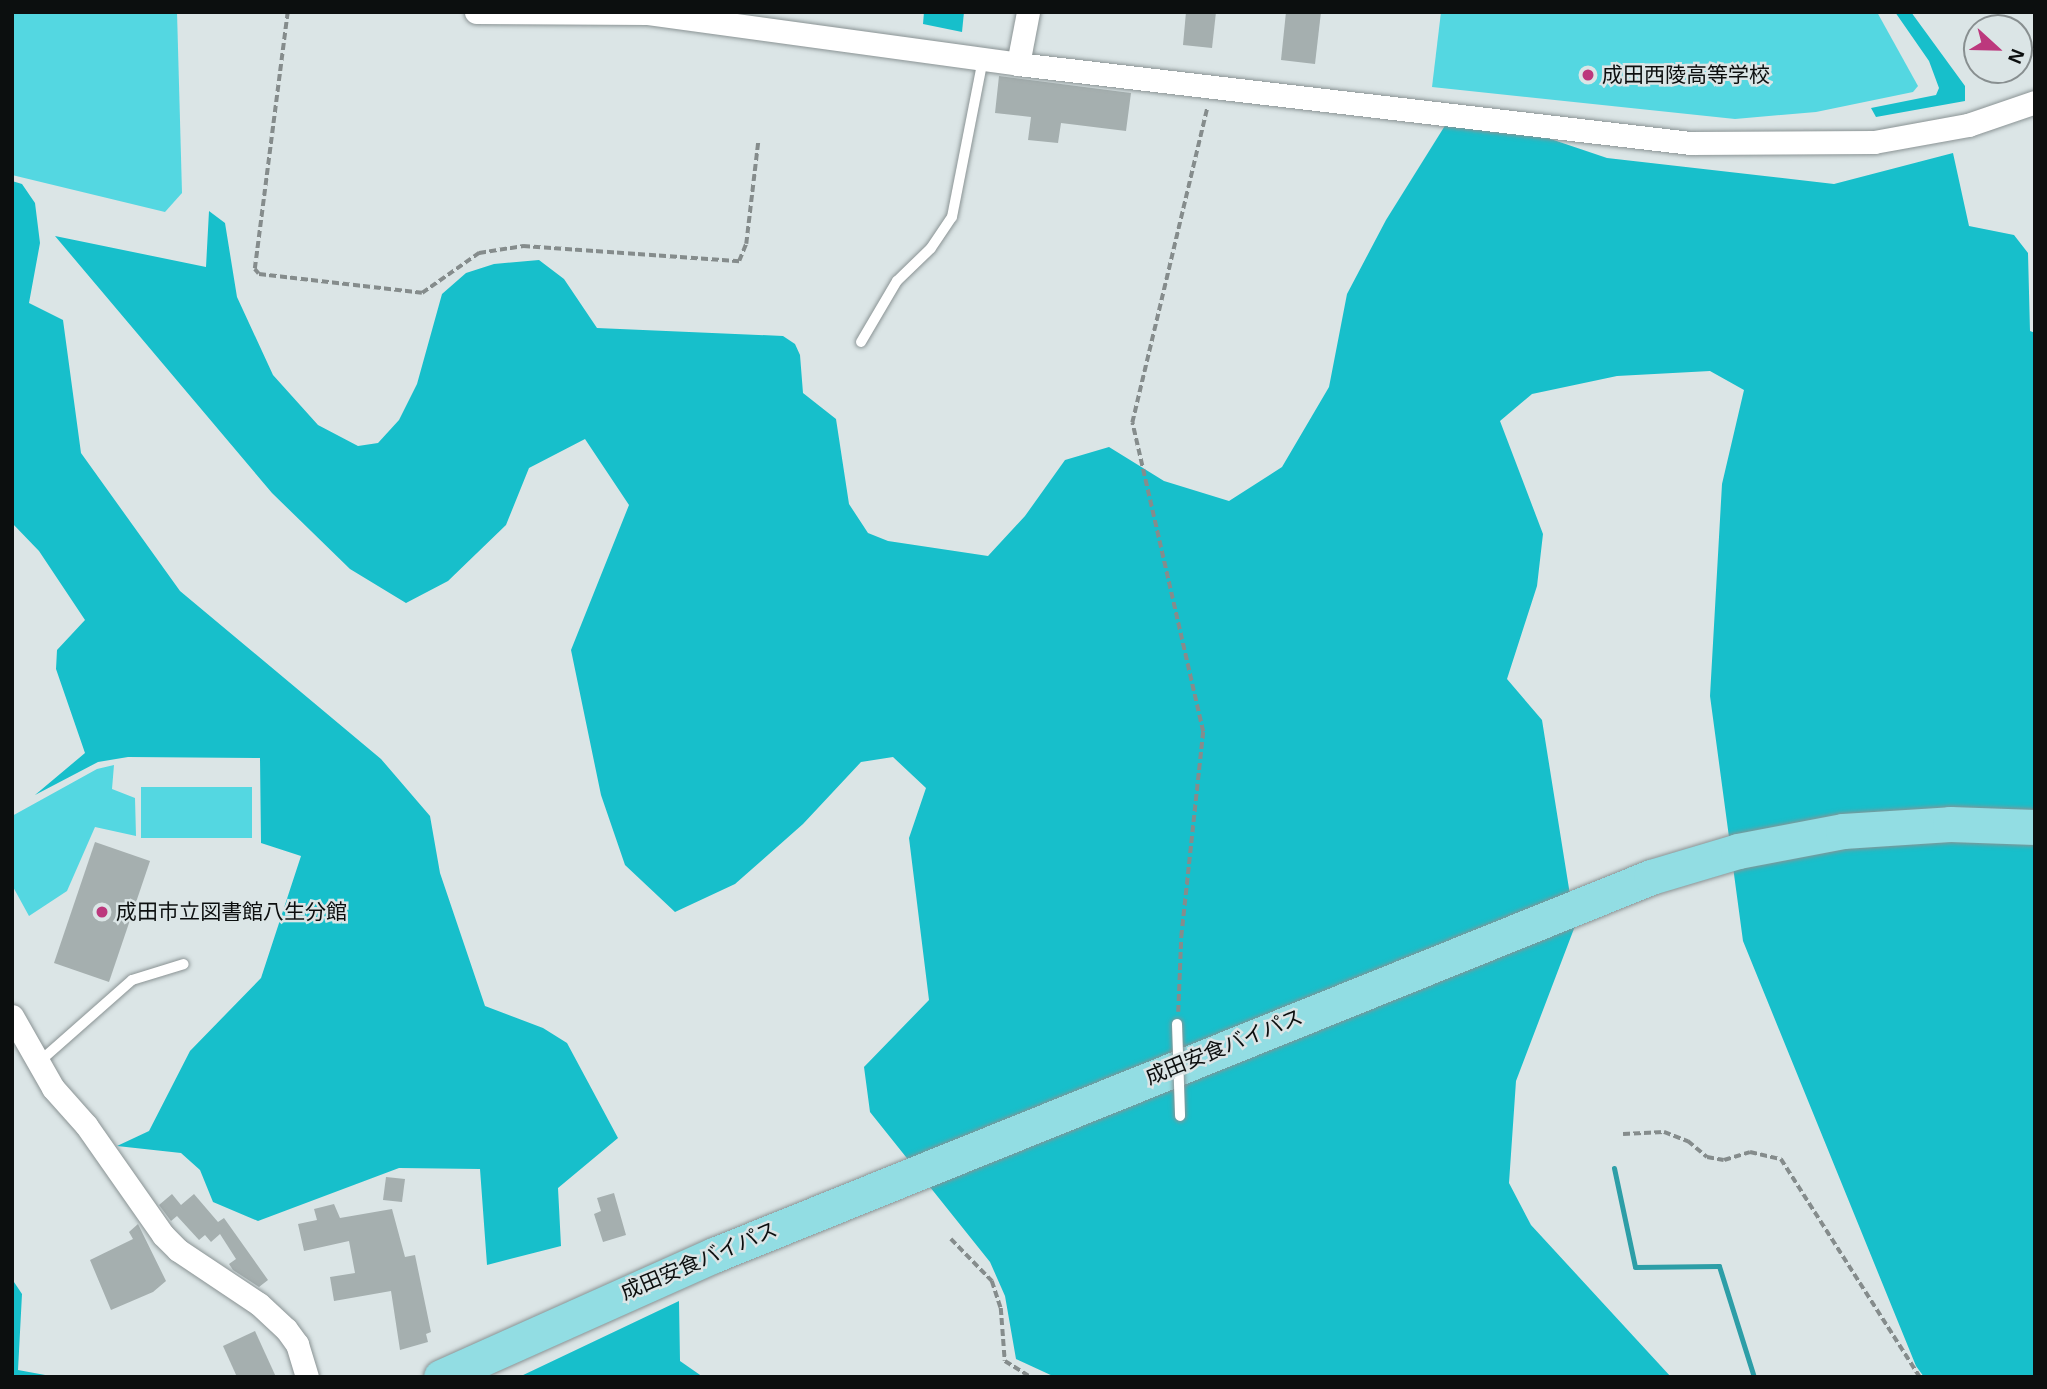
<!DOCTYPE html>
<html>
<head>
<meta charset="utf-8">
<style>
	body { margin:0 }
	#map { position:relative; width:2047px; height:1389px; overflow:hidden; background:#dbe5e6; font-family:Helvetica,"Noto Sans JP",sans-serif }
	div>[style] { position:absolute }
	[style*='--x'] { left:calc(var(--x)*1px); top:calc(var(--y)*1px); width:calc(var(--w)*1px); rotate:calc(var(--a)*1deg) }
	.green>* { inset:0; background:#54d7e1 }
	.forest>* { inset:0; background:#17bfcb }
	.stream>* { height:5px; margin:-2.5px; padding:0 2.5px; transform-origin:2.5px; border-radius:2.5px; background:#2d9ea7 }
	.building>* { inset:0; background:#a5afaf }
	.path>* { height:3.5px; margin-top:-1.75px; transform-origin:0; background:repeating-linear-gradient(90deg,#858c8c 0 7px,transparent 0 10.5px) }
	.roads { filter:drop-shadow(0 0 2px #8a9394) drop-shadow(0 0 2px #8a9394) }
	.service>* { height:10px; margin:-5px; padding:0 5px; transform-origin:5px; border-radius:5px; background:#fff }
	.minor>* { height:23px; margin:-11.5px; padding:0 11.5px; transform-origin:11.5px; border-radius:11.5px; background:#fff }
	.primary>* { height:35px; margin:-17.5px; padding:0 17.5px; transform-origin:17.5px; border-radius:17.5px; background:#92dde3 }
	.bridges { filter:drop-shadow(0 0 2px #8a9394) drop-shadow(0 0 2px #8a9394) }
	.service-bridge>* { height:10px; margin:-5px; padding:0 5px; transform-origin:5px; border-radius:5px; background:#fff }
	.dots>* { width:19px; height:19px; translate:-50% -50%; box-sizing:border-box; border:4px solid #dbe5e6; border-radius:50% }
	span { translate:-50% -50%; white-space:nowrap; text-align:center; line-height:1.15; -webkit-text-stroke:5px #dbe5e6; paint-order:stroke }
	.poi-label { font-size:21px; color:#0c0f0f }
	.left { translate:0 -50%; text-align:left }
	.street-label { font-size:21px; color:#0c0f0f }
	.frame { position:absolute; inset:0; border:14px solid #0c0f0f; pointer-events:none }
	.north { position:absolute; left:1963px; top:14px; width:70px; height:70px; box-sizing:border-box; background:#dbe5e6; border:2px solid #888f90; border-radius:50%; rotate:112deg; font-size:19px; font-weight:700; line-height:28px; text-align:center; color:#0c0f0f }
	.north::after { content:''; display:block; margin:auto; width:24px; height:32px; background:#bc387d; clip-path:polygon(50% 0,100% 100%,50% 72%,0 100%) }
</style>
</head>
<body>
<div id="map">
	<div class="green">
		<div style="clip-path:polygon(12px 12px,177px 12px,182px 193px,165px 212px,12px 175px)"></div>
		<div style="clip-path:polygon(1441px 12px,1877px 12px,1918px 86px,1913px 92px,1816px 112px,1735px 119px,1432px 87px)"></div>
		<div style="clip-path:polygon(114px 765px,112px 789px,135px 798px,136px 836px,95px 827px,67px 891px,29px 916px,12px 885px,12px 816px,97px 769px)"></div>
		<div style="clip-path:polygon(141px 787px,252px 787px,252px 838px,141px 838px)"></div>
	</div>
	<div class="forest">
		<div style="clip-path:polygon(924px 12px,964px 12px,962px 32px,923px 24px)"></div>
		<div style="clip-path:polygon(1895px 12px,1911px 12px,1965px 86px,1965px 101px,1876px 117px,1871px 108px,1936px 95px,1939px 88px,1929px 61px)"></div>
		<div style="clip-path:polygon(1446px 124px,1509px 125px,1607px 158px,1834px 184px,1953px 153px,1969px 226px,2014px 235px,2028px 253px,2030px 331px,2035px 333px,2035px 1377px,1924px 1377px,1916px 1366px,1743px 941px,1710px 696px,1722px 484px,1744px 390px,1710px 371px,1617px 376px,1532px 394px,1500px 421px,1543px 534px,1537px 586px,1507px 679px,1542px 720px,1575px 926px,1516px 1081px,1509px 1183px,1531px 1225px,1671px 1377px,1055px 1377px,1016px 1359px,1005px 1296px,990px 1262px,870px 1112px,864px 1067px,929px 1000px,909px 838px,926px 788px,893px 757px,861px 762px,803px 824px,735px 884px,675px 912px,625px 865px,601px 795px,571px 650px,629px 505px,585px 439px,529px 468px,506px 525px,448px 581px,406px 603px,350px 569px,272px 493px,55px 236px,206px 267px,209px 211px,225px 223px,237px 297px,273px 375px,318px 425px,358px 446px,378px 443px,399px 420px,417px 384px,442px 294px,466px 273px,494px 264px,539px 260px,564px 279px,597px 328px,783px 336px,795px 344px,800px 355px,803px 393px,836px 419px,849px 504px,868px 533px,888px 541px,988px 556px,1025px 516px,1065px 460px,1109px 447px,1164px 481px,1229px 501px,1282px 467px,1329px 387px,1347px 294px,1386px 220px)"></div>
		<div style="clip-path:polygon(12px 181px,22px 184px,35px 203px,40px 243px,29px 303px,63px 320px,81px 453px,180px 591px,381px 759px,430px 816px,440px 873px,485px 1006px,543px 1028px,567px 1043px,618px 1138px,558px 1188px,561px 1246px,487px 1265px,480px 1169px,399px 1168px,258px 1221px,213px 1202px,200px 1170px,181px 1153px,117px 1146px,149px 1131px,190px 1051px,261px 978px,301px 856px,261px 843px,260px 758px,128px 757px,98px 762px,35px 795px,85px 753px,56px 669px,57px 650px,85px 620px,39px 551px,12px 523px)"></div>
		<div style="clip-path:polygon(12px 1279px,22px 1294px,18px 1370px,56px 1377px,12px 1377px)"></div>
		<div style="clip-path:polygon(679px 1301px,680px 1361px,703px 1377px,519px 1377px)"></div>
	</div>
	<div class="stream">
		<div style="--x:1614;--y:1168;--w:101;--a:78"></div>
		<div style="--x:1635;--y:1267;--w:84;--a:-0.7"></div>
		<div style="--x:1719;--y:1266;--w:116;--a:72.5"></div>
	</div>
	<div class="building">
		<div style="clip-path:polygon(1186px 12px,1216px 12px,1212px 48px,1183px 45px)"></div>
		<div style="clip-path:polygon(1286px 12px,1321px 12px,1315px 64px,1281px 60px)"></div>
		<div style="clip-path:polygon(999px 76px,1131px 93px,1126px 131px,1061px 123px,1058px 143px,1028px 140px,1031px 117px,995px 113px)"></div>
		<div style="clip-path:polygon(95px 842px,150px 861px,109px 982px,54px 963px)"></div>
		<div style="clip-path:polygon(386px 1177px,405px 1179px,402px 1202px,383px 1200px)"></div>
		<div style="clip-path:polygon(614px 1193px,626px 1235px,603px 1242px,594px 1214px,601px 1211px,597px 1198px)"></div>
		<div style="clip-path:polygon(172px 1194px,181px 1205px,194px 1194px,218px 1222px,224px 1218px,268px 1280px,259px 1287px,233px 1270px,229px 1264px,236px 1259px,220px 1234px,211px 1242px,205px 1235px,199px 1240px,177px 1216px,171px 1221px,159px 1205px)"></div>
		<div style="clip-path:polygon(334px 1204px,340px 1218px,392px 1209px,405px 1257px,415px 1255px,431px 1332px,426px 1334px,428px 1342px,400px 1350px,391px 1291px,334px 1301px,330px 1277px,355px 1273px,349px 1241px,304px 1251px,298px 1224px,317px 1220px,314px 1209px)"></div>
		<div style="clip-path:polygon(138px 1224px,166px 1281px,153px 1292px,111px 1310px,90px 1260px,133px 1239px,129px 1232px)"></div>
		<div style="clip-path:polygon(255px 1331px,276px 1377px,237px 1377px,223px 1346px)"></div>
	</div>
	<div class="path">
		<div style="--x:288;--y:12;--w:259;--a:97.3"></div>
		<div style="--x:255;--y:269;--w:6;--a:51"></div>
		<div style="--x:259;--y:274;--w:164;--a:6.6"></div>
		<div style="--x:422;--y:293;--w:70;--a:-35.1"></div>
		<div style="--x:479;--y:253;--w:45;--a:-9"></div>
		<div style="--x:523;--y:246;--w:217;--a:4"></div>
		<div style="--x:739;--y:261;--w:18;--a:-68"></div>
		<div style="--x:746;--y:244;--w:103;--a:-83.3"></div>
		<div style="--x:1178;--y:1012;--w:75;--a:-87.7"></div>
		<div style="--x:1181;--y:937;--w:206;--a:-83.9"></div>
		<div style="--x:1203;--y:732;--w:317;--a:-102.9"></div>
		<div style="--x:1132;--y:423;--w:325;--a:-76.6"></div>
		<div style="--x:1623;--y:1134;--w:41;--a:-2.8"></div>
		<div style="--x:1664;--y:1132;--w:26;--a:21"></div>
		<div style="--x:1688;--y:1141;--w:25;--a:40"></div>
		<div style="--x:1707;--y:1157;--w:17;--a:10"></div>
		<div style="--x:1724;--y:1160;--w:27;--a:-17"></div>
		<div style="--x:1750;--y:1152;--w:32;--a:13"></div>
		<div style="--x:1781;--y:1159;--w:259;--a:57.5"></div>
		<div style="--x:951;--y:1239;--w:59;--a:45.7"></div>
		<div style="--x:992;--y:1281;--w:28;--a:72"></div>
		<div style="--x:1001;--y:1308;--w:53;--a:85.7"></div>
		<div style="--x:1005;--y:1361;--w:31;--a:32"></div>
	</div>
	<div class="roads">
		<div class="service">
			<div style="--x:861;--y:342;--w:71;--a:-59.5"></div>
			<div style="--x:897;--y:281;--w:47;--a:-44.1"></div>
			<div style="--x:931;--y:248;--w:37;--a:-56"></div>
			<div style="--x:952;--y:217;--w:161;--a:-78.9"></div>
			<div style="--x:39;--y:1062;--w:124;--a:-41.4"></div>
			<div style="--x:132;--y:980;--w:54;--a:-17.1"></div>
		</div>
		<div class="minor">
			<div style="--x:476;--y:12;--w:172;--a:0.3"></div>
			<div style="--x:648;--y:13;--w:373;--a:7.8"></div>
			<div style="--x:1018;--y:64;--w:678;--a:6.7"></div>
			<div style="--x:1691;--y:143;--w:183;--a:-0.3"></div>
			<div style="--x:1874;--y:142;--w:96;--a:-10.3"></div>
			<div style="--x:1968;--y:125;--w:71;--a:-18.9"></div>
			<div style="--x:1018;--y:64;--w:53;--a:-79.1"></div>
			<div style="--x:12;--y:1016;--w:83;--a:60.3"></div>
			<div style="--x:53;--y:1088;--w:50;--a:48.3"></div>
			<div style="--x:86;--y:1125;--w:134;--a:55"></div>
			<div style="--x:163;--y:1235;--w:21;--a:45"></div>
			<div style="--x:178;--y:1250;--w:97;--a:33.7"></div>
			<div style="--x:259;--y:1304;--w:37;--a:43"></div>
			<div style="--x:286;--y:1329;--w:19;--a:54"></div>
			<div style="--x:297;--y:1344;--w:34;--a:73"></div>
		</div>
		<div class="primary">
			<div style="--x:441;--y:1377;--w:299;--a:-24.1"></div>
			<div style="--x:714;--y:1255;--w:1010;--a:-21.97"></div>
			<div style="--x:1651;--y:877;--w:91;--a:-16.6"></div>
			<div style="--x:1738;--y:851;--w:107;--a:-10.8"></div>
			<div style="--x:1843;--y:831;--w:107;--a:-3.7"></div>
			<div style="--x:1950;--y:824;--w:85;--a:2"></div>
		</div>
	</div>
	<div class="bridges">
		<div class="service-bridge">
			<div style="--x:1177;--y:1024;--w:92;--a:88.1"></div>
		</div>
	</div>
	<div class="dots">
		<div style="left:1588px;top:75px;background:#bc387d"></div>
		<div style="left:102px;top:912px;background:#bc387d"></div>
	</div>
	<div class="poi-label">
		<span class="left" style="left:1602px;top:75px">成田西陵高等学校</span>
		<span class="left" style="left:116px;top:912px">成田市立図書館八生分館</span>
	</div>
	<div class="street-label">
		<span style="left:1224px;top:1047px;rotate:-22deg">成田安食バイパス</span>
		<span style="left:699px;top:1261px;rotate:-23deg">成田安食バイパス</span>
	</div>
	<div class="frame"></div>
	<div class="north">N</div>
</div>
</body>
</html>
